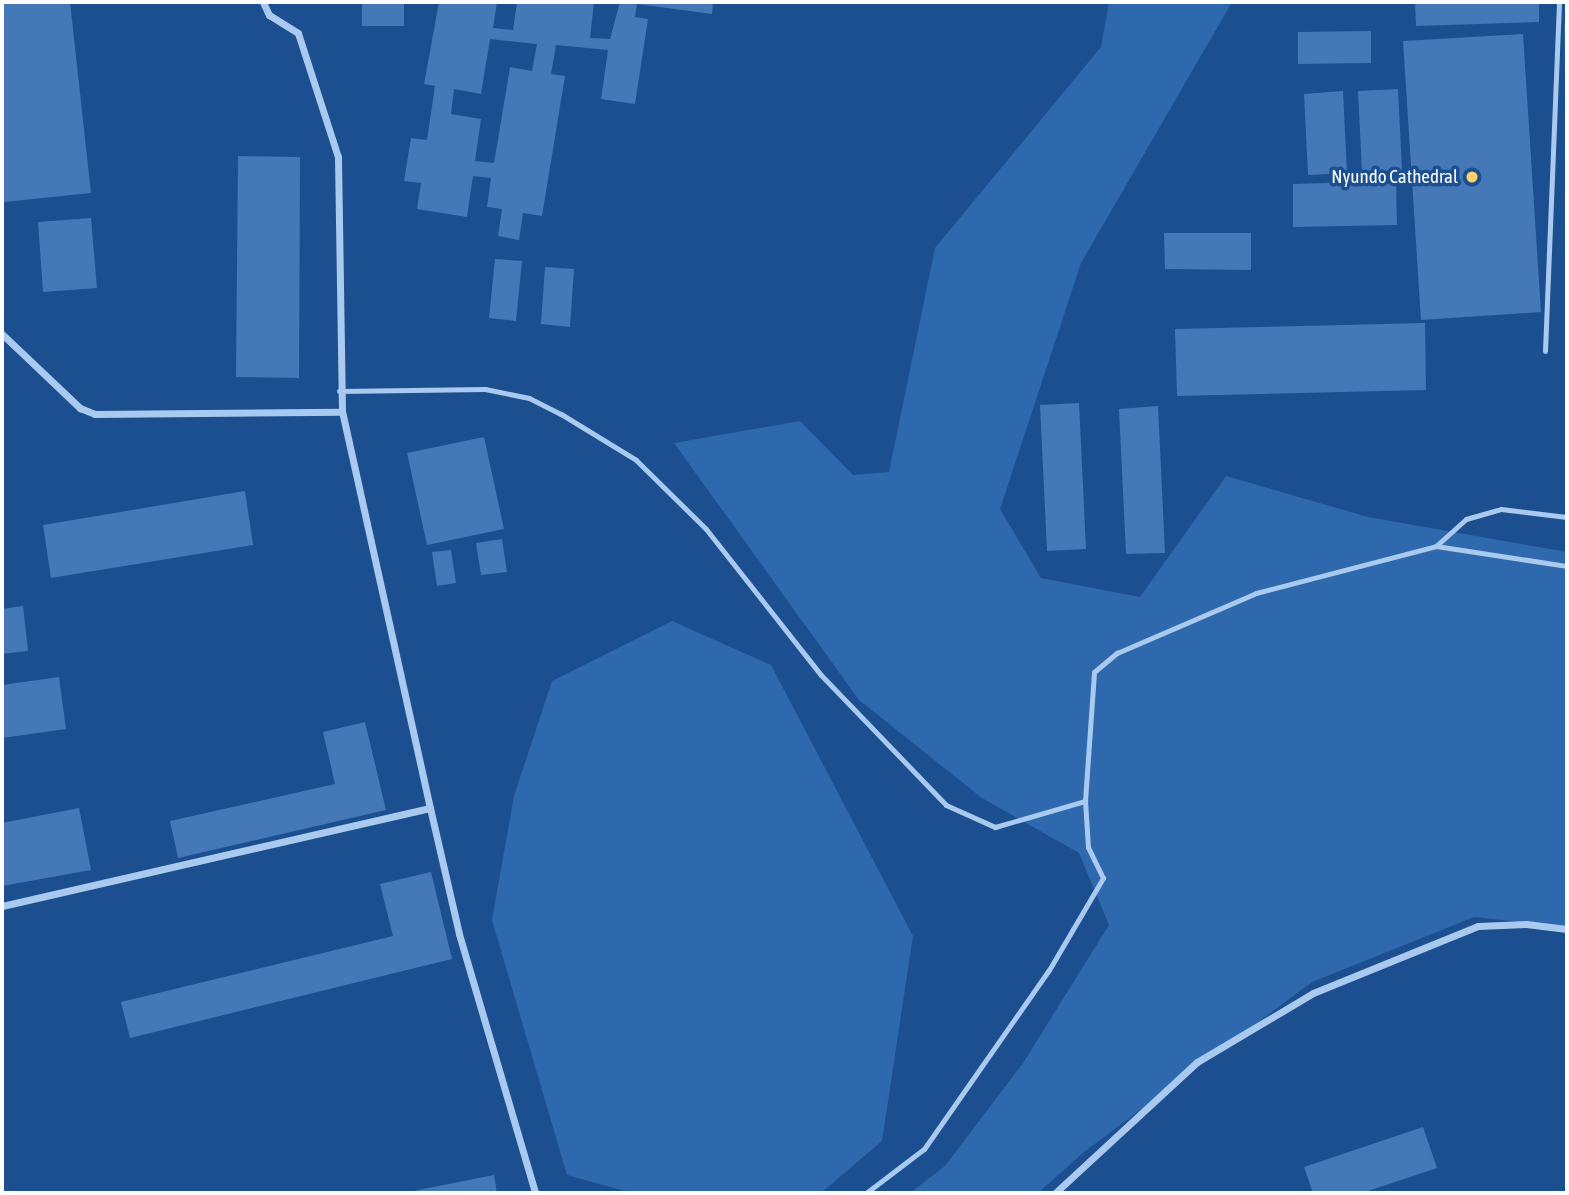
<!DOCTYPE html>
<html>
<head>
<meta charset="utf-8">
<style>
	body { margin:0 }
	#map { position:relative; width:1569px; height:1195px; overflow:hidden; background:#1b4f8f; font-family:"Asap Condensed",sans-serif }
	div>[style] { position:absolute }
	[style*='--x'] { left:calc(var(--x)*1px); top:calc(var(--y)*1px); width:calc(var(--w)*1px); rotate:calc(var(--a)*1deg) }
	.green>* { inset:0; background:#2e69ad }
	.building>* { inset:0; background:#4478b7 }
	.lane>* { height:5px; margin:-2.5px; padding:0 2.5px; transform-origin:2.5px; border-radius:2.5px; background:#a9c9ee }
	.street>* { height:7px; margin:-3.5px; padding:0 3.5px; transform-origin:3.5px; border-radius:3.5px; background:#a9c9ee }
	.dots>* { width:19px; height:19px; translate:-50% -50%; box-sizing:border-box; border:4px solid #1b4f8f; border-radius:50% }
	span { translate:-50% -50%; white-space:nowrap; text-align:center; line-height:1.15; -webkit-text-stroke:7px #1b4f8f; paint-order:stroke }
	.poi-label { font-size:19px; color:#fff }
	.right { translate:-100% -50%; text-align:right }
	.frame { position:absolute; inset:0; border:4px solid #fff; pointer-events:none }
</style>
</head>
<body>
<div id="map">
	<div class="green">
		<div style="clip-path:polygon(1109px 2px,1232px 2px,1081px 263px,1000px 509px,1041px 578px,1140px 597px,1226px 476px,1368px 517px,1567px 552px,1567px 927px,1474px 917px,1312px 982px,1084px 1152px,1038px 1193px,910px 1193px,945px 1166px,1023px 1063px,1109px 925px,1079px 853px,982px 798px,859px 700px,674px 443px,800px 421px,853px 475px,889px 472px,935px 248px,1101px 47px)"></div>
		<div style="clip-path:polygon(1567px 17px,1567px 188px,1564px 25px)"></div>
		<div style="clip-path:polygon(672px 621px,771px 665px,913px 936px,882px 1141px,821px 1193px,632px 1193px,567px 1175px,492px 920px,514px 796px,552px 681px)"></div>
	</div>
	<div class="building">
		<div style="clip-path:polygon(2px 2px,70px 2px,91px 193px,4px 202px)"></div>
		<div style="clip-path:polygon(362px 2px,404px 2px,404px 26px,362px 26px)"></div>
		<div style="clip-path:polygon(evenodd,439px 2px,497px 2px,493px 28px,513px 30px,517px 2px,594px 2px,590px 38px,610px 39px,620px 2px,713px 2px,712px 14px,637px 4px,635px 17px,648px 19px,635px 104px,601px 99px,608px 50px,556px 45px,551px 74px,565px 76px,542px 216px,523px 213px,519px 240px,498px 236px,502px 209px,487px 207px,491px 178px,473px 176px,467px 217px,417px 209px,421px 183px,404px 181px,411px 138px,427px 140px,435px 86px,424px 84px,439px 2px,490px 39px,537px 44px,532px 71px,510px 67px,494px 163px,475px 161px,481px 119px,451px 114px,454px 89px,481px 94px,490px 39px)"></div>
		<div style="clip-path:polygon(1415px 2px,1539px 2px,1539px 22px,1416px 26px)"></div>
		<div style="clip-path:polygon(1371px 31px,1371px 63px,1298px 64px,1298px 32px)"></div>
		<div style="clip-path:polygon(1523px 34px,1541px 312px,1421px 320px,1403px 41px)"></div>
		<div style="clip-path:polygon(1398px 89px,1402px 170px,1362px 172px,1358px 91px)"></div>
		<div style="clip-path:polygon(1343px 91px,1347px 173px,1308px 175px,1304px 94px)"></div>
		<div style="clip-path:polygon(238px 156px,300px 157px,299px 378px,236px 377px)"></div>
		<div style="clip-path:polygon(1396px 181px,1397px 225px,1293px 227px,1293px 184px)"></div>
		<div style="clip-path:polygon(91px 218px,97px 288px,43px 292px,38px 222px)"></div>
		<div style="clip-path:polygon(1164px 233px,1251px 233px,1251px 270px,1165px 269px)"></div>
		<div style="clip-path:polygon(495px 259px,522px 261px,516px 321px,489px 318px)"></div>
		<div style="clip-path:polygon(545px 267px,574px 269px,570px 327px,541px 324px)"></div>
		<div style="clip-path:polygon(1425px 323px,1426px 390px,1177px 396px,1175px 329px)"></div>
		<div style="clip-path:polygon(1079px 403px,1086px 549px,1047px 551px,1040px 405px)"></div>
		<div style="clip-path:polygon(1158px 406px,1165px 553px,1126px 554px,1119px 409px)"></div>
		<div style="clip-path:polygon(484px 437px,504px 529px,427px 545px,407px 453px)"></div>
		<div style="clip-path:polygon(245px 491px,253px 545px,51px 578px,43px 525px)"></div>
		<div style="clip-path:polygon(502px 539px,507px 572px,481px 575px,476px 543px)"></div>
		<div style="clip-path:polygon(451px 550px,456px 583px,437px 586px,432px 552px)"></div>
		<div style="clip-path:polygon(23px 606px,28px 651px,2px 654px,2px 609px)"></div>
		<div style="clip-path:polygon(59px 677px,66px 729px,2px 738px,2px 685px)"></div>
		<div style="clip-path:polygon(365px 722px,386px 810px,178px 858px,170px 821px,335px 784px,323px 732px)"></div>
		<div style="clip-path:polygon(79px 808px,91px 870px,2px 886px,2px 823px)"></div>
		<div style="clip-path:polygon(431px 872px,452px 959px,130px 1038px,121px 1002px,393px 936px,380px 884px)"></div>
		<div style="clip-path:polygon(1423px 1127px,1437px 1168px,1362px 1193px,1313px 1193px,1304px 1167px)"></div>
		<div style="clip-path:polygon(494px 1175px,497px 1193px,408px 1193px,408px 1192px)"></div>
	</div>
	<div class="lane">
		<div style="--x:1545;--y:351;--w:349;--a:-87.7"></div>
		<div style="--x:339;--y:391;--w:146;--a:-0.8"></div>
		<div style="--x:485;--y:389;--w:45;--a:11.6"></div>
		<div style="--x:529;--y:398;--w:36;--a:27"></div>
		<div style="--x:561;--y:414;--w:88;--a:31.5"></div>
		<div style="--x:636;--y:460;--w:98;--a:44.6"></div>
		<div style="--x:706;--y:529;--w:186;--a:51.8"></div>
		<div style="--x:821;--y:675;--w:180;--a:46.1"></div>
		<div style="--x:946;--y:805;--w:54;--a:24.2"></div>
		<div style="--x:995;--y:827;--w:94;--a:-16.1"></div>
		<div style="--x:1436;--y:546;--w:133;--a:8.7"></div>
		<div style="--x:866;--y:1193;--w:73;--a:-37.2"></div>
		<div style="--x:924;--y:1149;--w:218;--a:-55.1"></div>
		<div style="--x:1049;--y:970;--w:107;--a:-59.6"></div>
		<div style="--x:1103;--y:878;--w:34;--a:-116"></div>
		<div style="--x:1088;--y:847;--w:46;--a:-93.7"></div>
		<div style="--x:1085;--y:801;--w:129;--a:-86"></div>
		<div style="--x:1094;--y:672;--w:30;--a:-40"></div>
		<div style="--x:1117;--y:653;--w:151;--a:-23.3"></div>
		<div style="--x:1256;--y:593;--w:186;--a:-14.6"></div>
		<div style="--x:1436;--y:546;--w:40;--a:-42"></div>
		<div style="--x:1466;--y:519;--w:36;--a:-16"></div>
		<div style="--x:1501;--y:509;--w:66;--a:6.9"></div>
	</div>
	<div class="street">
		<div style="--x:2;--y:334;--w:108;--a:43.5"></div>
		<div style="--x:80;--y:408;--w:16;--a:22"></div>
		<div style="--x:95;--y:414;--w:247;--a:-0.5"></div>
		<div style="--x:430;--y:808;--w:129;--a:77"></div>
		<div style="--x:459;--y:934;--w:270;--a:73.6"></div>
		<div style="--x:2;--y:906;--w:439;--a:-12.9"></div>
		<div style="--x:430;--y:808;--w:406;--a:-102.5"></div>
		<div style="--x:342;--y:412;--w:255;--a:-90.9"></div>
		<div style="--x:338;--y:157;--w:130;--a:-107.9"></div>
		<div style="--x:298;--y:33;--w:34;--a:-148"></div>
		<div style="--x:269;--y:15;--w:14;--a:-115"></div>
		<div style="--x:1055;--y:1193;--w:193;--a:-42.7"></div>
		<div style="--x:1197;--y:1062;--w:135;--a:-30.7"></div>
		<div style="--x:1313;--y:993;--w:178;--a:-22.1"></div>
		<div style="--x:1478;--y:926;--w:48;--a:-2.4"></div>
		<div style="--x:1526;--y:924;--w:41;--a:7"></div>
	</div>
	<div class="dots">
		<div style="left:1472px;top:177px;background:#ffd166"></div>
	</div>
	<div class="poi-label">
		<span class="right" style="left:1458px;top:177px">Nyundo Cathedral</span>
	</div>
	<div class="frame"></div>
</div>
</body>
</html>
